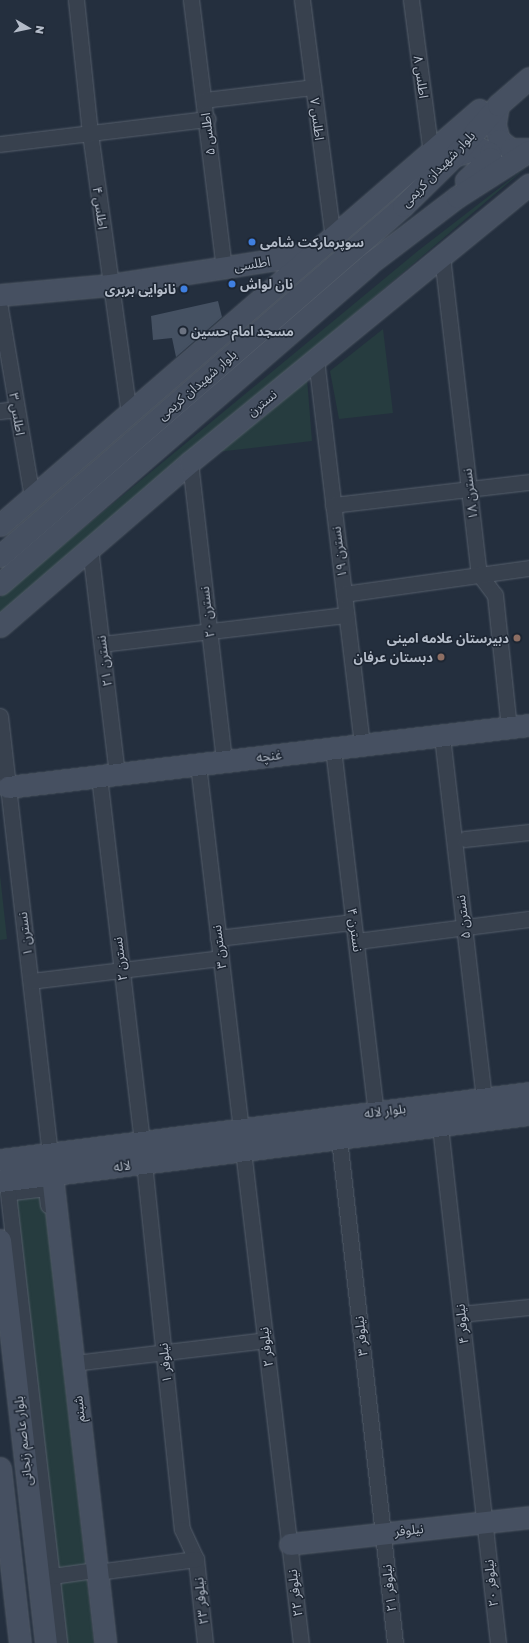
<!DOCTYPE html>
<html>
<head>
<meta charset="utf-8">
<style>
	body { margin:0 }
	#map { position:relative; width:529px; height:1643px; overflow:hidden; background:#242f3e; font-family:"Golos Text","Noto Sans Arabic",sans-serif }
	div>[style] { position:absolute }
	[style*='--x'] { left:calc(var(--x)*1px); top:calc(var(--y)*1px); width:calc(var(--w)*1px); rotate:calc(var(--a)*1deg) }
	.green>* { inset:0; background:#263c3f }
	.building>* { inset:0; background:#455162 }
	.roads { filter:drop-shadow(0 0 1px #565f6c) drop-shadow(0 0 1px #565f6c) }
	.street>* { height:15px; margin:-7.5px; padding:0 7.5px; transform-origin:7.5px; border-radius:7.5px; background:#38414e }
	.secondary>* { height:21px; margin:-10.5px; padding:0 10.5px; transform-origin:10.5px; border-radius:10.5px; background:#465061 }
	.dots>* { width:11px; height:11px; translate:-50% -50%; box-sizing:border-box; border:2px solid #1d2633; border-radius:50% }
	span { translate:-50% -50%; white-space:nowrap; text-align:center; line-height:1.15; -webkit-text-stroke:3px #1d2633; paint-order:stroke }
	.street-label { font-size:13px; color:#b4bcc9 }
	.poi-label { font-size:13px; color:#b4bcc9; font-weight:700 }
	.left { translate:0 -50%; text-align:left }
	.right { translate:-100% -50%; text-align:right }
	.north { position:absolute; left:8px; top:8px; width:40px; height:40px; -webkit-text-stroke:3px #1d2633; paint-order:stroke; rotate:99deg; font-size:11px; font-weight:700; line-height:16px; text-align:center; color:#b4bcc9 }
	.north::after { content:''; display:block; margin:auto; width:14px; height:18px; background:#b4bcc9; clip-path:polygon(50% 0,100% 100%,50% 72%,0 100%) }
</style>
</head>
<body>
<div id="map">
	<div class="green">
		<div style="clip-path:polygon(528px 166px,0 616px,0 597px,419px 250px)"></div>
		<div style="clip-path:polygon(383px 329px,393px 413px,339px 419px,330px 371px)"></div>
		<div style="clip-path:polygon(307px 379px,312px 441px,217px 452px)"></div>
		<div style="clip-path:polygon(0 875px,7px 939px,0 940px)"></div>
		<div style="clip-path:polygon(44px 1193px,94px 1643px,65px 1643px,15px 1197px)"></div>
	</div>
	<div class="building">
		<div style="clip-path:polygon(218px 301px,222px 317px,176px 357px,172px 338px,153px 340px,151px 316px)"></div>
	</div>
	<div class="roads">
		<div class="street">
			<div style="--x:76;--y:0;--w:134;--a:84"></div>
			<div style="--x:90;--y:133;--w:285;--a:82.1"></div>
			<div style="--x:191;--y:0;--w:270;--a:83"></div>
			<div style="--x:302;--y:0;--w:240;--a:82.6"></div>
			<div style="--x:411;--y:0;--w:154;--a:82.6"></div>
			<div style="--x:204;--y:100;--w:110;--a:-6.8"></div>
			<div style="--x:0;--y:144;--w:209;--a:-6.9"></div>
			<div style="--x:442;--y:256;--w:320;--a:83.4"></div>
			<div style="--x:479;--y:574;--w:26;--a:53"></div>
			<div style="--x:495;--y:595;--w:134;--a:84"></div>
			<div style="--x:0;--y:308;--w:192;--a:80.4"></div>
			<div style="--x:316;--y:359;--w:389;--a:83.2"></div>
			<div style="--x:0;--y:411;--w:16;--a:-7"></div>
			<div style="--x:190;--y:462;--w:301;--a:83.5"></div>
			<div style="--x:333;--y:505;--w:197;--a:-6.7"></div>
			<div style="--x:90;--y:548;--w:228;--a:83.2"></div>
			<div style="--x:344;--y:594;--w:187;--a:-8"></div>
			<div style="--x:102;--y:644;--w:246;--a:-6.8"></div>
			<div style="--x:0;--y:716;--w:439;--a:83.5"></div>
			<div style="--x:442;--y:736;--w:365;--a:83.4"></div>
			<div style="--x:333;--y:748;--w:367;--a:83.3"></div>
			<div style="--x:198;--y:764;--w:369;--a:83.3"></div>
			<div style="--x:99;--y:776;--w:369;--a:83.3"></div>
			<div style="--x:465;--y:839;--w:64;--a:-6.2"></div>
			<div style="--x:218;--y:938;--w:136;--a:-6.8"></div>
			<div style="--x:357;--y:941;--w:173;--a:-7.3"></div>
			<div style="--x:31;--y:981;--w:191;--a:-6.9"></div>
			<div style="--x:440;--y:1126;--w:520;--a:83.6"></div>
			<div style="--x:339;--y:1138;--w:508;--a:83.67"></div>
			<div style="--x:243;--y:1150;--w:496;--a:83.3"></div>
			<div style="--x:144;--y:1163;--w:368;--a:84.1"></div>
			<div style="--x:182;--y:1529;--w:33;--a:65"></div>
			<div style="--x:196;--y:1559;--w:84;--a:83.9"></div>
			<div style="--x:48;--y:1205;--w:17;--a:-97"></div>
			<div style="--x:46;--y:1188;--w:38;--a:173"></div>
			<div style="--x:8;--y:1193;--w:453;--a:83.5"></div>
			<div style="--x:461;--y:1314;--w:68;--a:-5.9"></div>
			<div style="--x:74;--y:1363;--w:193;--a:-6.8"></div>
			<div style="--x:97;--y:1572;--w:100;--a:-7.5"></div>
			<div style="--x:52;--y:1576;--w:37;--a:-8"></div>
		</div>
		<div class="secondary">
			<div style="--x:498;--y:105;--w:20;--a:99"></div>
			<div style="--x:495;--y:125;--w:16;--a:75"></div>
			<div style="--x:499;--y:140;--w:15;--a:37"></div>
			<div style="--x:511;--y:149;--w:18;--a:0"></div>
			<div style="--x:454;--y:156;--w:26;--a:-18"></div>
			<div style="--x:479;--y:148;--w:12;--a:24"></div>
			<div style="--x:490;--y:153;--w:5;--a:90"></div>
			<div style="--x:490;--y:158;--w:33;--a:137"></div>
			<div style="--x:0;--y:295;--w:110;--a:-5.2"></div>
			<div style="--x:110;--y:285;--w:203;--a:-8.8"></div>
			<div style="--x:0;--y:525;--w:634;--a:-40.91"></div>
			<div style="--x:0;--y:556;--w:534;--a:-40.97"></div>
			<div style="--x:403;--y:206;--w:71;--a:-44.4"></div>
			<div style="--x:454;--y:156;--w:67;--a:-49.2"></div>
			<div style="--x:498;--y:105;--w:41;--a:-41.1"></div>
			<div style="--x:0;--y:584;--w:488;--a:-40.9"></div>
			<div style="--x:369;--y:264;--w:111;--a:-37.3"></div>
			<div style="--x:457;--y:197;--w:85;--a:-32.6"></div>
			<div style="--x:0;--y:626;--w:251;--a:-40.8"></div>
			<div style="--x:190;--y:462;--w:438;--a:-39.3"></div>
			<div style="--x:8;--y:787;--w:525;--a:-6.79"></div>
			<div style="--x:0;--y:1160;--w:533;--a:-7.22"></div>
			<div style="--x:52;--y:1175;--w:471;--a:83.5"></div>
			<div style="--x:0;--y:1181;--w:533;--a:-7.22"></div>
			<div style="--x:0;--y:1240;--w:406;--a:83.5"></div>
			<div style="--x:0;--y:1468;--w:176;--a:83.5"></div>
			<div style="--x:290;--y:1544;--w:241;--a:-6.4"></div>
		</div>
	</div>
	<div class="dots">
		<div style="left:252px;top:242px;background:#3f7fe0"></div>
		<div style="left:232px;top:284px;background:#3f7fe0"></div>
		<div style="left:184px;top:289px;background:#3f7fe0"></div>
		<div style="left:183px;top:331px;background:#6b7280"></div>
		<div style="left:517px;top:638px;background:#8d6e63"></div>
		<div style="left:441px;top:657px;background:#8d6e63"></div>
	</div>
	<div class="street-label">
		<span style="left:421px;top:77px;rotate:82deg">اطلس ۸</span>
		<span style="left:317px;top:119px;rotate:83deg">اطلس ۷</span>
		<span style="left:208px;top:134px;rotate:-97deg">اطلس ۵</span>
		<span style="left:438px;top:169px;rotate:-46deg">بلوار شهیدان کریمی</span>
		<span style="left:100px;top:208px;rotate:82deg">اطلس ۴</span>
		<span style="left:252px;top:264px;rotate:-9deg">اطلسی</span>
		<span style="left:197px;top:385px;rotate:-41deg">بلوار شهیدان کریمی</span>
		<span style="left:262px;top:403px;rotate:-39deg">نسترن</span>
		<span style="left:17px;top:414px;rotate:80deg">اطلس ۳</span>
		<span style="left:470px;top:494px;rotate:-97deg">نسترن ۱۸</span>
		<span style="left:339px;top:552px;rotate:-97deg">نسترن ۱۹</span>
		<span style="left:207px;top:612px;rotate:-96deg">نسترن ۲۰</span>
		<span style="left:104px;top:661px;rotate:-97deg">نسترن ۲۱</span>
		<span style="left:269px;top:756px;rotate:-7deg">غنچه</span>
		<span style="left:463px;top:917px;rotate:-97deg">نسترن ۵</span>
		<span style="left:355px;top:930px;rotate:82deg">نسترن ۴</span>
		<span style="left:25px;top:934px;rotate:-97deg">نسترن ۱</span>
		<span style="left:219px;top:947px;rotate:-97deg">نسترن ۳</span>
		<span style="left:120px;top:959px;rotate:-97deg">نسترن ۲</span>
		<span style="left:385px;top:1111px;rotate:-7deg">بلوار لاله</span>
		<span style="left:122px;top:1166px;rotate:-7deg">لاله</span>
		<span style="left:462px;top:1324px;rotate:-96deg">نیلوفر ۴</span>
		<span style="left:361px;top:1336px;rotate:-96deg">نیلوفر ۳</span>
		<span style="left:266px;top:1347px;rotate:-97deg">نیلوفر ۲</span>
		<span style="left:165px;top:1363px;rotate:-96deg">نیلوفر ۱</span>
		<span style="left:79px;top:1409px;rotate:-96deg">شبنم</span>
		<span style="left:23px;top:1441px;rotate:-96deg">بلوار عاصم زنجانی</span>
		<span style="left:409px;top:1530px;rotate:-6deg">نیلوفر</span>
		<span style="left:491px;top:1583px;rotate:-96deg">نیلوفر ۲۰</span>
		<span style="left:389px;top:1588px;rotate:-96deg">نیلوفر ۲۱</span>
		<span style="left:295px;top:1593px;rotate:-97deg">نیلوفر ۲۲</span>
		<span style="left:201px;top:1601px;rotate:-96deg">نیلوفر ۲۳</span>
	</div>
	<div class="poi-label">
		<span class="left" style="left:260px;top:242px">سوپرمارکت شامی</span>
		<span class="left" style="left:240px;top:284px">نان لواش</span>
		<span class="right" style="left:176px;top:289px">نانوایی بربری</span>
		<span class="left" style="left:191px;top:331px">مسجد امام حسین</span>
		<span class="right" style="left:509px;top:638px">دبیرستان علامه امینی</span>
		<span class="right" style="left:433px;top:657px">دبستان عرفان</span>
	</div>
	<div class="north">N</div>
</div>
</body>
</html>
